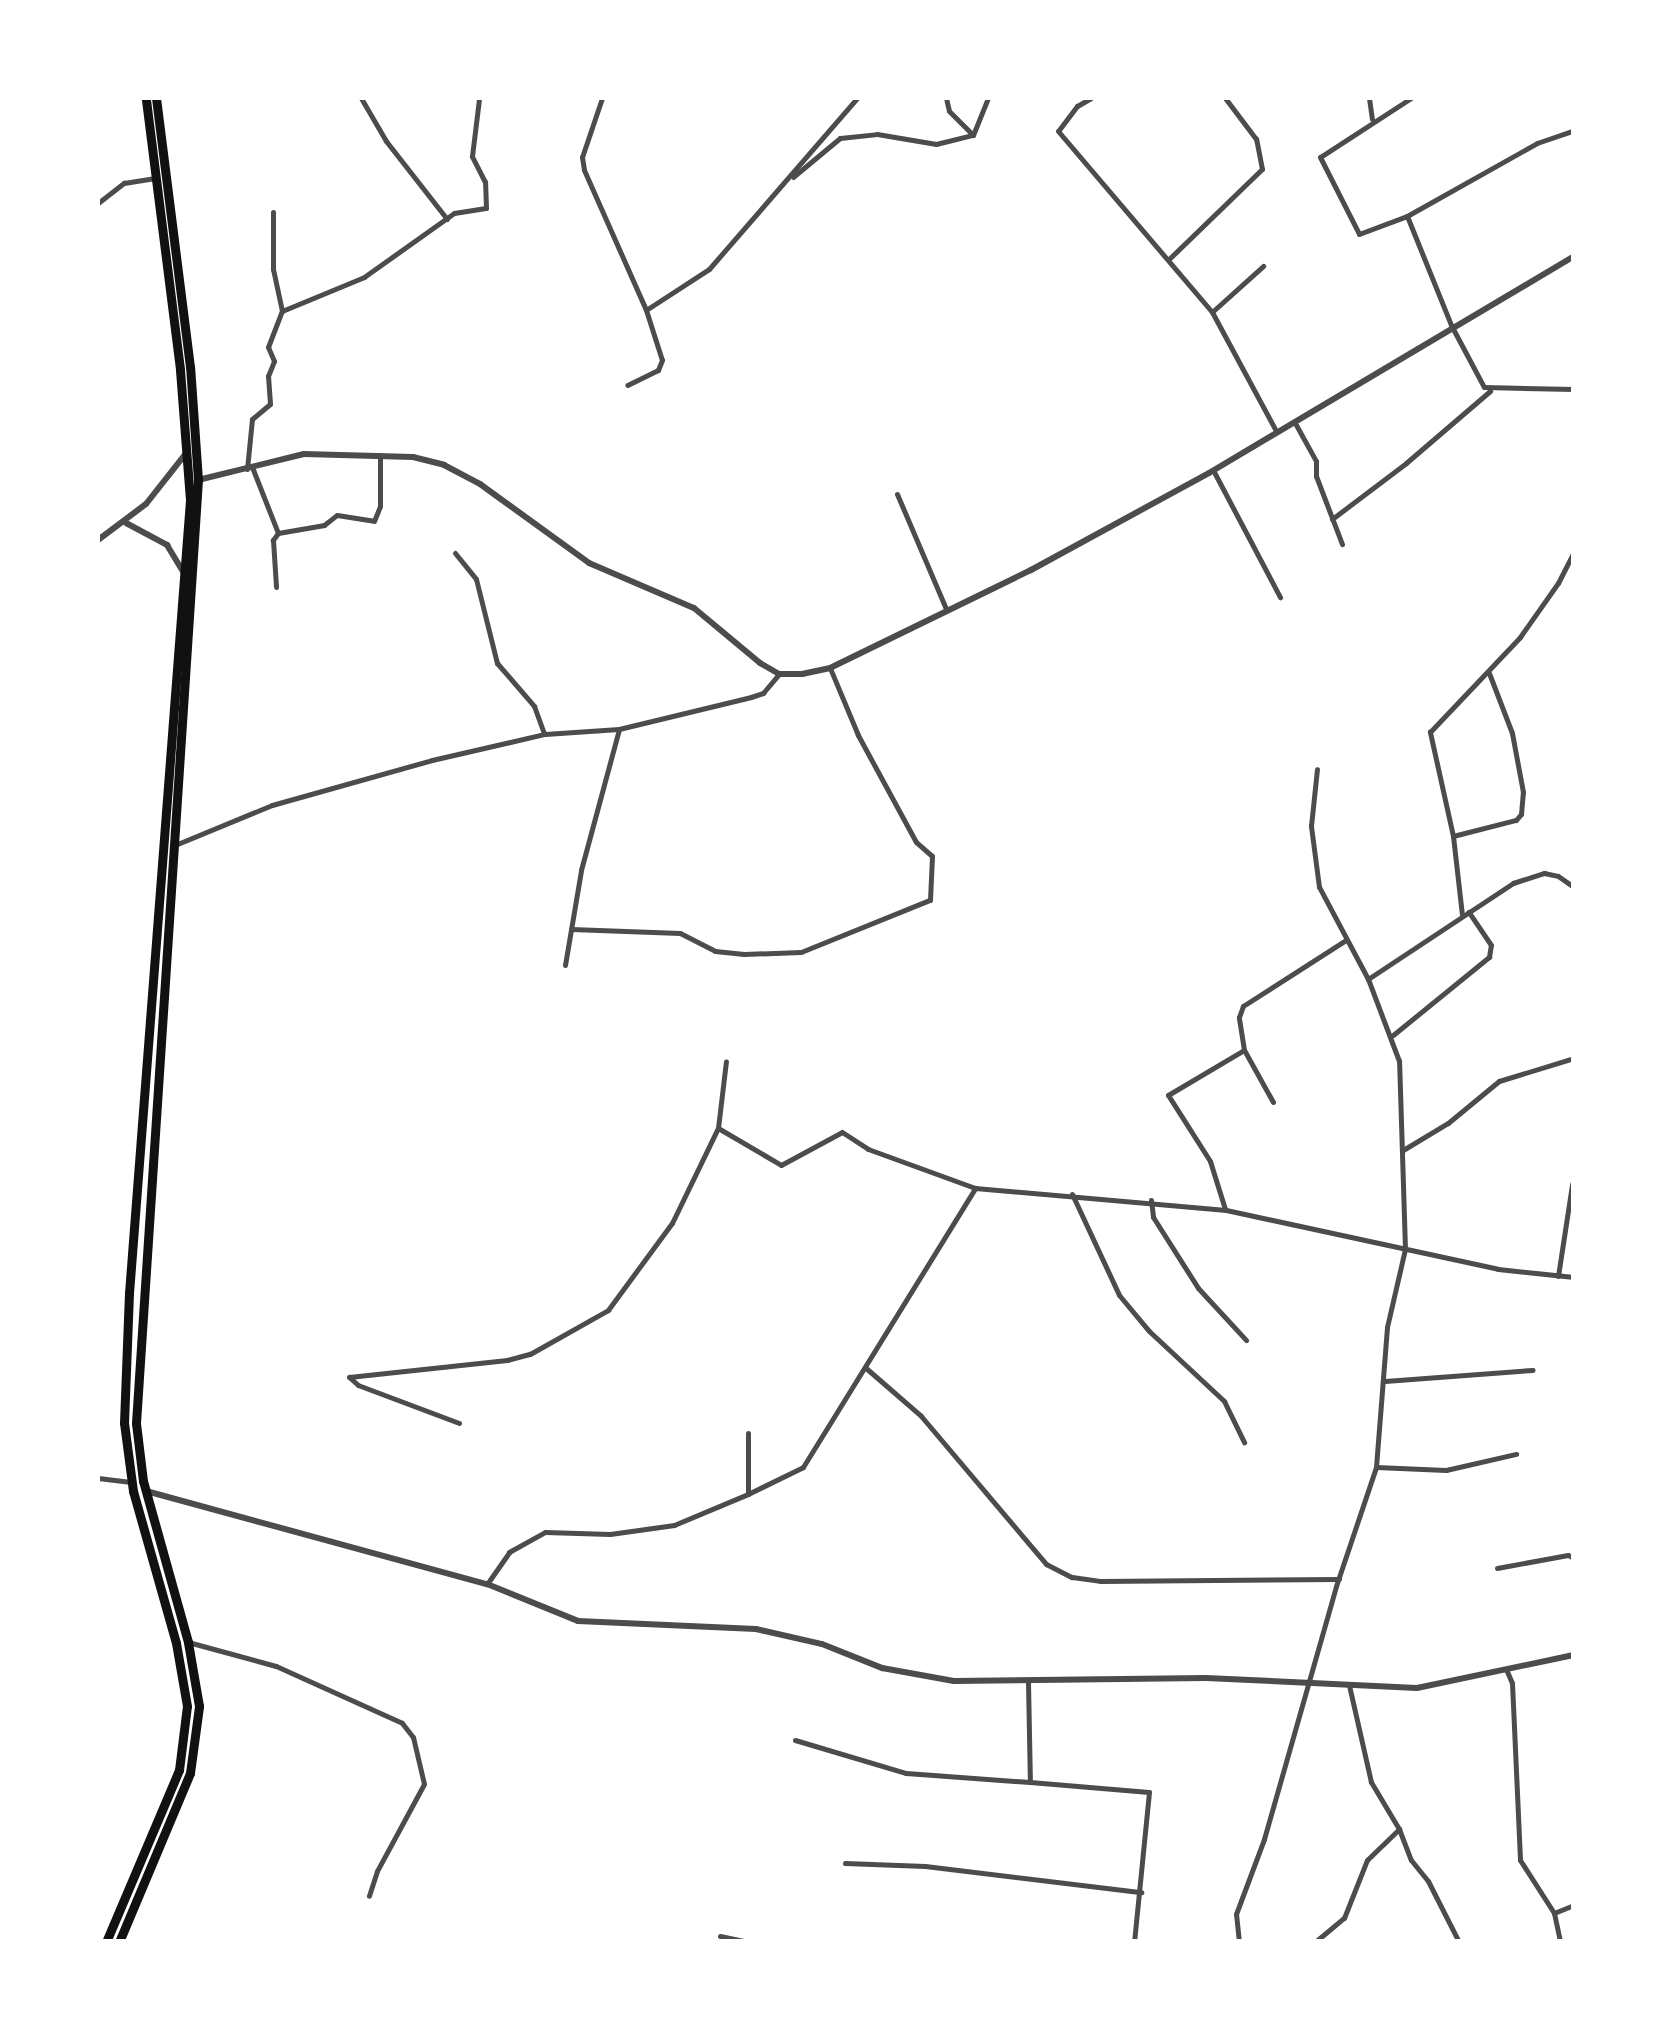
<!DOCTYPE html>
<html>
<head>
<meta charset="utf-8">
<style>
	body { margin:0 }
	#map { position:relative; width:1671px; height:2039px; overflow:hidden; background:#fff; font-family:Georgia,serif }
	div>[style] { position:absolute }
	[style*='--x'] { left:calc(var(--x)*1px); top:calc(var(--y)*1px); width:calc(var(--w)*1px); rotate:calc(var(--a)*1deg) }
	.minor>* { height:5px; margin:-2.5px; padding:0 2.5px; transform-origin:2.5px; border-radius:2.5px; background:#4c4c4c }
	.tertiary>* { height:6px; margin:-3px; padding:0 3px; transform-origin:3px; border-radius:3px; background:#4c4c4c }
	.primary>* { height:9px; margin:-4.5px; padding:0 4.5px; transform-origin:4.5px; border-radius:4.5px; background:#111 }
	span { translate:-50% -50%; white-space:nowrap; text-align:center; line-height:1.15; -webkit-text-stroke:9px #fff; paint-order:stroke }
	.frame { position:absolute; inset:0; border:100px solid #fff; pointer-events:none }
</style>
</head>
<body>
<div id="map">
	<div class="minor">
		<div style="--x:361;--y:98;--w:50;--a:59.8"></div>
		<div style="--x:386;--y:141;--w:99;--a:52"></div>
		<div style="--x:602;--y:98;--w:62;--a:108.7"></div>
		<div style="--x:582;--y:157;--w:13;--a:81"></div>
		<div style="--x:584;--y:170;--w:153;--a:66.1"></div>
		<div style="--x:646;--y:310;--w:52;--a:72.3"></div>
		<div style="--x:662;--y:360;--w:11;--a:112"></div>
		<div style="--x:658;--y:370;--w:34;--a:154"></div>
		<div style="--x:946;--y:98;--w:13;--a:77"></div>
		<div style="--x:949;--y:111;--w:34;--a:45"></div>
		<div style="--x:1091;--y:98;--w:16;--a:150"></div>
		<div style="--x:1077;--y:106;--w:31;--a:127"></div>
		<div style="--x:1058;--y:131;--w:238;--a:49.6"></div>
		<div style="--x:1212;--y:312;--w:135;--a:61.7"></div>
		<div style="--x:1369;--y:98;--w:21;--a:82"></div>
		<div style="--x:1411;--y:98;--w:108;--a:147"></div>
		<div style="--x:1320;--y:157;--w:86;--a:63.1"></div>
		<div style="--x:1359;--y:234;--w:51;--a:-20.6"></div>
		<div style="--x:1407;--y:216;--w:149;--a:-29.3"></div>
		<div style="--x:1537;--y:143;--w:39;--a:-19"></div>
		<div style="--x:973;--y:135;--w:40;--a:-68"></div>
		<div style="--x:793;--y:177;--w:61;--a:-39.7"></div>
		<div style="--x:840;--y:138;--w:37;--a:-6"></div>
		<div style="--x:877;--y:134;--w:60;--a:9.6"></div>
		<div style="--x:936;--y:144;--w:38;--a:-14"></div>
		<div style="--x:98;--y:203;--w:33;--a:-38"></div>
		<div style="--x:124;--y:183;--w:33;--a:-9"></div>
		<div style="--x:273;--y:212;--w:57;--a:90"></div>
		<div style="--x:273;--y:269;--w:43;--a:77.9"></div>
		<div style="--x:1407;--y:216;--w:118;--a:68"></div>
		<div style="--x:1451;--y:325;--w:70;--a:62"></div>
		<div style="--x:1484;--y:387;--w:90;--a:1.3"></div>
		<div style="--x:1170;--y:258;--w:128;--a:-44.1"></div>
		<div style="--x:1262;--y:169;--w:31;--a:-101"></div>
		<div style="--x:1256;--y:139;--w:51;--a:-127.1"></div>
		<div style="--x:646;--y:310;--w:75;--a:-33.1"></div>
		<div style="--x:709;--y:269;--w:226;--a:-49.1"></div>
		<div style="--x:1212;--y:312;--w:69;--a:-42"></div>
		<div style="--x:1295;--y:423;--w:43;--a:61.1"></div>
		<div style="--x:1316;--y:461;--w:15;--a:90"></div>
		<div style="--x:1316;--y:476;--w:73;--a:69.1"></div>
		<div style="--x:252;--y:467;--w:71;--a:68.5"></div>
		<div style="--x:278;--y:533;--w:9;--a:126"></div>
		<div style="--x:273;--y:540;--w:47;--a:86.3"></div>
		<div style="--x:247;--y:469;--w:50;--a:-84.3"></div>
		<div style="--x:252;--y:419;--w:23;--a:-40"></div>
		<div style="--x:270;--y:404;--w:28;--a:-94"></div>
		<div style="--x:268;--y:376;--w:16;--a:-68"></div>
		<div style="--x:274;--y:361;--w:15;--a:-113"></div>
		<div style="--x:268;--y:347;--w:39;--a:-69"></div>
		<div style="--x:282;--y:311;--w:89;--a:-22.5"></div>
		<div style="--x:364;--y:277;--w:110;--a:-35.4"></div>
		<div style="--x:454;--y:213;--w:32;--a:-9"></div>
		<div style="--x:486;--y:208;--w:26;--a:-92"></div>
		<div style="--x:485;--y:182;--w:29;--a:-117"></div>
		<div style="--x:472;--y:156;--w:57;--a:-83"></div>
		<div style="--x:1213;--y:470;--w:144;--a:62.2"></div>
		<div style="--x:897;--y:494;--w:127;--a:66.9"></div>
		<div style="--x:1332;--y:519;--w:93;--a:-37.1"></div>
		<div style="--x:1406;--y:463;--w:111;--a:-40.6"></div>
		<div style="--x:278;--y:533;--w:47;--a:-9.9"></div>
		<div style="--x:324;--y:525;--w:16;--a:-38"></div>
		<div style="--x:337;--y:515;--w:37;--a:9"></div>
		<div style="--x:374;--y:521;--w:16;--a:-68"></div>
		<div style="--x:380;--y:506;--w:51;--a:-90"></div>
		<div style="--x:455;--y:553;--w:33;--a:51"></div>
		<div style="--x:476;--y:579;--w:87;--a:76"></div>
		<div style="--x:497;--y:663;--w:57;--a:49.3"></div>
		<div style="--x:534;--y:706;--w:29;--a:70"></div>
		<div style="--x:1453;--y:836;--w:65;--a:-14.3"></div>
		<div style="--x:1516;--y:820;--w:8;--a:-50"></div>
		<div style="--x:1521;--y:814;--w:22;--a:-85"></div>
		<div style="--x:1523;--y:792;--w:60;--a:-100.6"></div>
		<div style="--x:1512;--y:733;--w:64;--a:-111"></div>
		<div style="--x:175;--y:845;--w:105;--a:-22.4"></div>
		<div style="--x:272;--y:805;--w:166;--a:-15.7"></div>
		<div style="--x:432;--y:760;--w:116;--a:-13"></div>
		<div style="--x:545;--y:734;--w:74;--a:-3.9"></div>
		<div style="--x:1462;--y:915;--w:80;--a:-96.5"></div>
		<div style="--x:1453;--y:836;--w:107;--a:-102.5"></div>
		<div style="--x:1430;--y:732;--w:131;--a:-46.5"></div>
		<div style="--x:1520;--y:637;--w:66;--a:-54.9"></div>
		<div style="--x:1558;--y:583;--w:36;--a:-63"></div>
		<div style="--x:571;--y:929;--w:109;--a:2.1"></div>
		<div style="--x:680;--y:933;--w:39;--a:27"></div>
		<div style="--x:715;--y:951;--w:29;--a:6"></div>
		<div style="--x:744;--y:954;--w:57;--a:-2"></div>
		<div style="--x:801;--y:952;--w:139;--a:-22"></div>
		<div style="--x:930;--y:900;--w:44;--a:-87.4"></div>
		<div style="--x:932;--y:856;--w:21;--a:-139"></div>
		<div style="--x:916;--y:842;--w:122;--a:-118.5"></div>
		<div style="--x:858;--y:735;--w:73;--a:-112.7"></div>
		<div style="--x:565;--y:965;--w:96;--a:-80.4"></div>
		<div style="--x:581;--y:870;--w:146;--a:-74.9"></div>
		<div style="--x:619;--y:729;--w:136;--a:-13.6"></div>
		<div style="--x:751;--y:697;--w:13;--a:-18"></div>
		<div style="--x:763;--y:693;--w:25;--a:-50"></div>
		<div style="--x:1368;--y:979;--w:174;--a:-33.5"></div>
		<div style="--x:1513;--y:883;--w:33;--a:-18"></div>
		<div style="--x:1544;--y:873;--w:14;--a:12"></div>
		<div style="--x:1558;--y:876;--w:19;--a:35"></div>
		<div style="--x:1393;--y:1035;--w:124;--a:-39.1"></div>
		<div style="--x:1489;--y:957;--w:12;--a:-81"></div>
		<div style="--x:1491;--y:945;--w:40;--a:-124"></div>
		<div style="--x:1273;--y:1102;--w:60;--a:-119.1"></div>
		<div style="--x:1244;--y:1050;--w:33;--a:-99"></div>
		<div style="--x:1239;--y:1017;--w:12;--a:-70"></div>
		<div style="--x:1243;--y:1006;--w:122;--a:-32.7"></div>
		<div style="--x:718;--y:1128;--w:73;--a:30.4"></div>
		<div style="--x:781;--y:1165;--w:69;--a:-28.4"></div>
		<div style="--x:842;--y:1132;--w:31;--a:33"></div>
		<div style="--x:868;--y:1149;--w:114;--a:20"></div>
		<div style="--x:975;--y:1188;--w:252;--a:5"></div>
		<div style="--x:1226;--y:1210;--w:278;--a:12.2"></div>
		<div style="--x:1498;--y:1269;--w:76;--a:6"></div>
		<div style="--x:1403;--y:1150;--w:52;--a:-31"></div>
		<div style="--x:1448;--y:1123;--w:66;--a:-39.5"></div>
		<div style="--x:1499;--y:1081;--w:78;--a:-17"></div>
		<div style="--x:1072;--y:1194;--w:111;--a:65"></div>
		<div style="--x:1119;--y:1295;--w:47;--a:50.2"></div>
		<div style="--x:1149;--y:1331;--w:103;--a:43"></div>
		<div style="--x:1224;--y:1401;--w:46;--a:64"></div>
		<div style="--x:1151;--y:1200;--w:17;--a:83"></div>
		<div style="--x:1153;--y:1217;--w:84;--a:57.6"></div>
		<div style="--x:1198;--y:1288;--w:71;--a:47.3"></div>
		<div style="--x:1225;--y:1209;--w:50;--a:-107.4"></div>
		<div style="--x:1210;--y:1161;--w:78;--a:-122.5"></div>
		<div style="--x:1168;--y:1095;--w:88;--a:-30.6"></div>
		<div style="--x:1558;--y:1276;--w:93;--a:-81.3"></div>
		<div style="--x:867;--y:1369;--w:72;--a:41"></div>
		<div style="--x:921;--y:1416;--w:194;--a:49.8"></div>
		<div style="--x:1046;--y:1564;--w:29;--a:27"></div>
		<div style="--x:1072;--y:1577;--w:28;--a:8"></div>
		<div style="--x:1100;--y:1581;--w:239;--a:-0.5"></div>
		<div style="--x:1385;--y:1381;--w:148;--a:-4.3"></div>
		<div style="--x:459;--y:1423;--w:108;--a:-159.4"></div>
		<div style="--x:358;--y:1385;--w:12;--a:-138"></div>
		<div style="--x:349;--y:1377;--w:159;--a:-6.1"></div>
		<div style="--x:507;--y:1360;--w:24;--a:-15"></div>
		<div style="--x:530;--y:1354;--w:90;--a:-29.4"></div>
		<div style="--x:608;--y:1310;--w:108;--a:-53.7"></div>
		<div style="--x:672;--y:1223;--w:106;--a:-64.2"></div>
		<div style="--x:718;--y:1128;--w:67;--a:-83.2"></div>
		<div style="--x:748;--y:1433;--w:61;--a:90"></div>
		<div style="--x:748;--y:1494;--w:61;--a:-26.1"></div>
		<div style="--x:803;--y:1467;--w:328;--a:-58.3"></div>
		<div style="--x:1376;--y:1467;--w:70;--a:2.5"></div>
		<div style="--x:1446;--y:1470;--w:72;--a:-12.9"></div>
		<div style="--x:98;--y:1478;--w:33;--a:7"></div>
		<div style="--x:1497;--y:1568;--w:72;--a:-10.4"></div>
		<div style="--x:1568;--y:1555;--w:7;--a:27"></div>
		<div style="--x:487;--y:1584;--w:39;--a:-55"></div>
		<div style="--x:509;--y:1552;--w:41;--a:-29.1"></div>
		<div style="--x:545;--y:1532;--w:65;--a:1.8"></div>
		<div style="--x:610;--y:1534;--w:65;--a:-8"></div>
		<div style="--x:674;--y:1525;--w:80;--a:-22.7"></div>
		<div style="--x:188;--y:1642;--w:91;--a:15.3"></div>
		<div style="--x:276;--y:1666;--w:138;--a:24.3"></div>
		<div style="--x:402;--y:1723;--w:18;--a:52"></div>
		<div style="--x:413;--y:1737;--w:48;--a:76.8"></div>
		<div style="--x:424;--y:1784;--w:99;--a:118.4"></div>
		<div style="--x:377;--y:1871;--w:26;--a:108"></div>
		<div style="--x:1506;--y:1669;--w:15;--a:67"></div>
		<div style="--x:1512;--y:1683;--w:177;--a:87.4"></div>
		<div style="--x:1520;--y:1860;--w:63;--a:57.3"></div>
		<div style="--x:1554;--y:1913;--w:22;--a:-22"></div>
		<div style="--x:1028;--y:1682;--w:100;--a:88.9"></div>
		<div style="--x:1030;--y:1782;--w:119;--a:4.8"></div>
		<div style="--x:1149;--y:1792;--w:151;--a:95.7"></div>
		<div style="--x:795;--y:1740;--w:116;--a:16.6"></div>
		<div style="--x:906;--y:1773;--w:124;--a:4.2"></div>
		<div style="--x:1399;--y:1829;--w:33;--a:69"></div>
		<div style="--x:1411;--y:1860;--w:27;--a:51"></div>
		<div style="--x:1428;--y:1881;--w:68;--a:63.1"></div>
		<div style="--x:845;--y:1863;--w:80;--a:2.1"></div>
		<div style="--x:925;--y:1866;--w:218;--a:6.9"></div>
		<div style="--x:1554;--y:1913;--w:30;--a:78"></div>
		<div style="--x:720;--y:1936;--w:29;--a:12"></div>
		<div style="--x:1239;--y:1942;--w:28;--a:-96"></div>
		<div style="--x:1236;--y:1914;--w:80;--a:-69.5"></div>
		<div style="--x:1264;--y:1839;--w:263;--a:-74.1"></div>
		<div style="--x:1336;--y:1586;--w:126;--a:-71.4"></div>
		<div style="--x:1376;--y:1467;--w:140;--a:-85.5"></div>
		<div style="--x:1387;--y:1327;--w:80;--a:-77"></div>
		<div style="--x:1405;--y:1249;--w:188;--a:-91.8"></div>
		<div style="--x:1399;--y:1061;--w:88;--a:-110.7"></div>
		<div style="--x:1368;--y:979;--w:104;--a:-118"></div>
		<div style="--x:1319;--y:887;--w:62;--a:-97.5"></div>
		<div style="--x:1311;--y:826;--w:57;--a:-84"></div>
		<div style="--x:1315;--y:1942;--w:38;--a:-40"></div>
		<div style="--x:1344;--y:1918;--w:62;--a:-68.4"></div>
		<div style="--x:1367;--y:1860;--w:45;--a:-44.1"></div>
		<div style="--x:1399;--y:1829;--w:55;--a:-120.8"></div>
		<div style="--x:1371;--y:1782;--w:99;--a:-102.8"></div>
	</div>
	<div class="tertiary">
		<div style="--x:198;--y:480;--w:109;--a:-13.8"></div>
		<div style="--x:304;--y:454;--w:109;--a:1.6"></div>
		<div style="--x:413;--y:457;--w:32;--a:14"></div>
		<div style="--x:444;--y:465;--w:41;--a:27.8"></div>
		<div style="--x:480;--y:484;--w:135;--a:35.9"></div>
		<div style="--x:589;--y:563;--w:114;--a:23.2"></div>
		<div style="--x:694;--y:608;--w:86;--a:39.8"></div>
		<div style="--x:760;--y:663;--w:22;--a:30"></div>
		<div style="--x:779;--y:674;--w:23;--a:0"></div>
		<div style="--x:802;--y:674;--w:29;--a:-12"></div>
		<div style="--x:830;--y:668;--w:224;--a:-26"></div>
		<div style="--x:1031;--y:570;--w:203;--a:-28.6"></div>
		<div style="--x:1209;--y:473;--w:425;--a:-30.7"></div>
		<div style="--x:126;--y:523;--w:47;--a:28.2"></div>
		<div style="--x:167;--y:545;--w:31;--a:59"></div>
		<div style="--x:98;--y:540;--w:60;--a:-36.9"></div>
		<div style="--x:146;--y:504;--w:66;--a:-51.7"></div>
		<div style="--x:146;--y:1491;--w:353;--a:15.3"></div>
		<div style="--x:487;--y:1584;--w:98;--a:22.1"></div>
		<div style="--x:578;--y:1621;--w:178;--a:2.6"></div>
		<div style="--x:756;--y:1629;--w:68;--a:12.8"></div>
		<div style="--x:822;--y:1644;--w:65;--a:21.8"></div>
		<div style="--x:882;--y:1668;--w:73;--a:10.2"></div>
		<div style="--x:954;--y:1681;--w:252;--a:-0.7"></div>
		<div style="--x:1206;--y:1678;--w:211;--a:2.7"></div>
		<div style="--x:1417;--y:1688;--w:160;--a:-11.9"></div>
	</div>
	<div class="primary">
		<div style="--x:106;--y:1942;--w:187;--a:-67"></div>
		<div style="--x:179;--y:1770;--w:64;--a:-82.9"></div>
		<div style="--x:187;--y:1706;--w:64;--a:-99.9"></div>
		<div style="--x:176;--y:1643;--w:158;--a:-105.8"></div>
		<div style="--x:133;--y:1491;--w:69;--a:-97.5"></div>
		<div style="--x:124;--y:1423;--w:130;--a:-87.8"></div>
		<div style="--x:129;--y:1293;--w:795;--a:-85.6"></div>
		<div style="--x:190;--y:500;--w:131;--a:-94.4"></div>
		<div style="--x:180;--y:369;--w:273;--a:-97.2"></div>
		<div style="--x:119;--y:1942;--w:183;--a:-67.2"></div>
		<div style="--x:190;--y:1773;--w:68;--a:-82.3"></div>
		<div style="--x:199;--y:1706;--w:65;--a:-99.8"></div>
		<div style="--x:188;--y:1642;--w:167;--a:-105.6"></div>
		<div style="--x:143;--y:1481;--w:58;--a:-96.9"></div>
		<div style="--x:136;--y:1423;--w:945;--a:-86.24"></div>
		<div style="--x:198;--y:480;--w:113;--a:-94"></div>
		<div style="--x:190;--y:367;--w:271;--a:-97.2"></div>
	</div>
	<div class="frame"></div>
</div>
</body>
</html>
